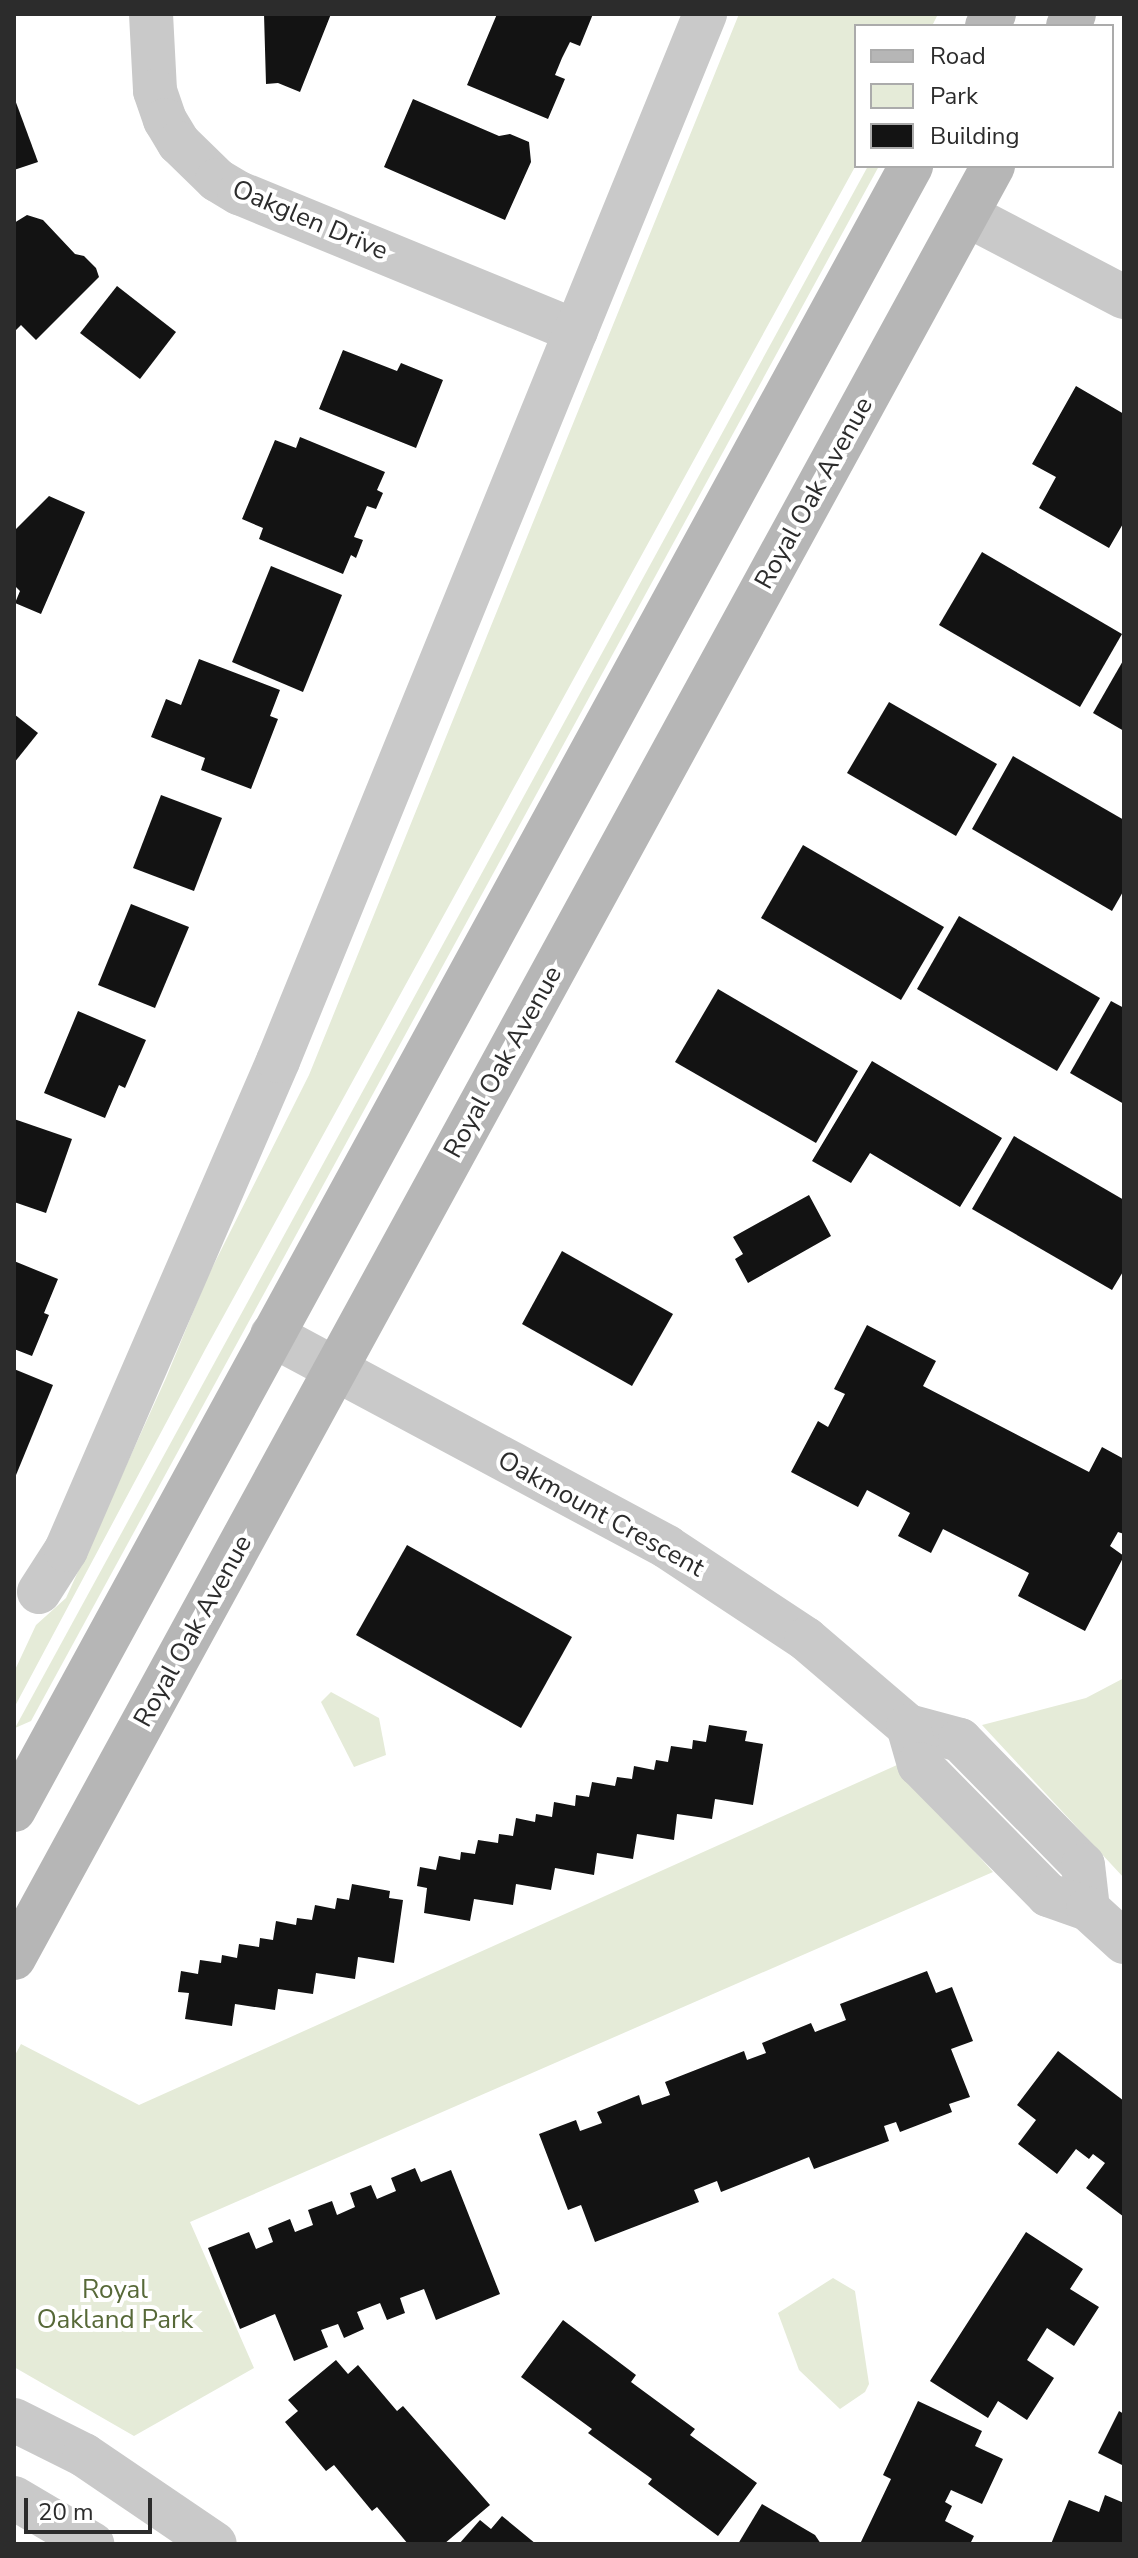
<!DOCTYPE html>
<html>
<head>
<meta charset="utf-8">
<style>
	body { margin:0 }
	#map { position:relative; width:1138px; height:2558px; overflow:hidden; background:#fff; font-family:"Nunito Sans",sans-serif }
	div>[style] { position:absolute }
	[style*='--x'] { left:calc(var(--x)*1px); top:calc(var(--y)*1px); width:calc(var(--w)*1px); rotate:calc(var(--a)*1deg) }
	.green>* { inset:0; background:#e5ebd8 }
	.building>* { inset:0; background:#131313 }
	.minor>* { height:44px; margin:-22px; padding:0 22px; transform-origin:22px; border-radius:22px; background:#c9c9c9 }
	.tertiary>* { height:44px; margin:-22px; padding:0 22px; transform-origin:22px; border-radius:22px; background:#c9c9c9 }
	.secondary>* { height:44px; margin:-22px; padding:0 22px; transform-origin:22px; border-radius:22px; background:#b6b6b6 }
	span { translate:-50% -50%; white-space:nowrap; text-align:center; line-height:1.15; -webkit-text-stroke:8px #fff; paint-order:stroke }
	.street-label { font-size:26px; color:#2c2c2c }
	.park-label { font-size:26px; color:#576938 }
	.frame { position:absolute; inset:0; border:16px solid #2c2c2c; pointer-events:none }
	.legend { position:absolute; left:854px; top:24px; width:260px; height:144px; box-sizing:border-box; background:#fff; border:2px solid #ababab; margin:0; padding:10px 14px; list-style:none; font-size:24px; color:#2c2c2c }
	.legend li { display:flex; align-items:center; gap:16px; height:40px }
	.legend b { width:40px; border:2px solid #ababab }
	.scale { position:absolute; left:24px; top:2498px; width:128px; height:36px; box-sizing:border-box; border:4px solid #2c2c2c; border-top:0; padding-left:10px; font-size:24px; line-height:28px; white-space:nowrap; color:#2c2c2c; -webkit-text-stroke:6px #fff; paint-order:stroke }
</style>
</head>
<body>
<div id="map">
	<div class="green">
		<div style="clip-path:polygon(739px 14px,938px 14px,932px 26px,856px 26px,856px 165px,206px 1348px,14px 1708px,14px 1672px,36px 1625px,66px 1598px,166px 1378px,207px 1278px,309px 1075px)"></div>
		<div style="clip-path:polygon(868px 166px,879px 166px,31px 1721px,15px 1728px)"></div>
		<div style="clip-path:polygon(1124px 1678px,1124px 1878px,982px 1725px,1086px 1698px)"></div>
		<div style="clip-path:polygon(331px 1692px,379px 1718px,386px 1755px,354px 1767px,321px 1702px)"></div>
		<div style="clip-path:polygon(897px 1765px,993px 1872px,190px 2222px,254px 2368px,134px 2436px,14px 2367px,14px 2057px,21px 2044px,139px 2105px)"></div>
		<div style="clip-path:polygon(833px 2278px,855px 2291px,869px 2384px,865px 2392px,840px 2409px,799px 2370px,778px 2313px)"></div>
	</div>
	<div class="building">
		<div style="clip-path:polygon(264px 14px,331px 14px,300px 92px,278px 83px,266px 84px)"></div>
		<div style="clip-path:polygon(497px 14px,593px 14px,580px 46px,570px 42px,562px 58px,555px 75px,565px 79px,548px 119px,467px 85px)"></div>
		<div style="clip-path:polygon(14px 97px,38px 162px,14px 170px)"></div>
		<div style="clip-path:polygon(413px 99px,499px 136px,510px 134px,529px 142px,531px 162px,505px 220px,384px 167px)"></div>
		<div style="clip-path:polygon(27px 215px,43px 220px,75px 254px,84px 256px,96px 268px,99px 277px,36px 340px,21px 325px,14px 332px,14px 223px)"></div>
		<div style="clip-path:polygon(117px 286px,176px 332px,140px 379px,80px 333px)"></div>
		<div style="clip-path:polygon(343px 350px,397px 371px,401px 363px,443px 380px,416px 448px,319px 409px)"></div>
		<div style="clip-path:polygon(1076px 386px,1124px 414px,1124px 522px,1109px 548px,1039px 508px,1056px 477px,1032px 464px)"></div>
		<div style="clip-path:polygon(300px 437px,385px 472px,377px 490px,383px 493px,376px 509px,367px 506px,354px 537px,363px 540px,356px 558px,351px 555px,343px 574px,259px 539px,263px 528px,242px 519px,275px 440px,296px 448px)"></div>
		<div style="clip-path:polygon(49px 496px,85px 512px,41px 614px,15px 603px,20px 591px,14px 585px,14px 531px)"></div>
		<div style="clip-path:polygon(982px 552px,1122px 634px,1080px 707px,939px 625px)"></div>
		<div style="clip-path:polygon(271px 566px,342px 595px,303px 692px,232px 662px)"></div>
		<div style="clip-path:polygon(199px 659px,280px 690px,270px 716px,278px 719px,251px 789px,201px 770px,205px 758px,151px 737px,166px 699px,181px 705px)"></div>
		<div style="clip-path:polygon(1124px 659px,1124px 731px,1093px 713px)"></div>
		<div style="clip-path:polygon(889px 702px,997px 764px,956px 836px,847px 773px)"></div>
		<div style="clip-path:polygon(14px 714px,38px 733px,14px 763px)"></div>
		<div style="clip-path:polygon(1013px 756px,1124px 820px,1124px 890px,1112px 911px,972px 829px)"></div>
		<div style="clip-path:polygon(161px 795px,222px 818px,194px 891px,133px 868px)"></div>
		<div style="clip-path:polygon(803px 845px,944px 927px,901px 1000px,761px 918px)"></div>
		<div style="clip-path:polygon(131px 904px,189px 927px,155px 1008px,98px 985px)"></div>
		<div style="clip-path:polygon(959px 916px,1100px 998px,1057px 1071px,917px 989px)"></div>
		<div style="clip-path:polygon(718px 989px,858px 1071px,816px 1143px,675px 1062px)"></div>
		<div style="clip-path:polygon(1111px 1001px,1124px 1008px,1124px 1104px,1070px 1073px)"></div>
		<div style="clip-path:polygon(78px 1011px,146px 1040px,125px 1088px,119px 1085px,105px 1118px,44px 1093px)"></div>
		<div style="clip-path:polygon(872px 1061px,1002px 1138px,960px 1207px,870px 1153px,851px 1183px,812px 1161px)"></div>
		<div style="clip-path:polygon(14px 1119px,72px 1139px,46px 1213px,14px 1202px)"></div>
		<div style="clip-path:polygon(1014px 1136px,1124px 1200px,1124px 1270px,1112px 1290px,972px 1209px)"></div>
		<div style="clip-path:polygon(809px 1195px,831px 1236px,748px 1283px,735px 1259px,743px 1254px,733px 1237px)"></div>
		<div style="clip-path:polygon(562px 1251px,673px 1314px,632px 1386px,522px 1324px)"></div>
		<div style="clip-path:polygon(14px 1261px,58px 1279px,44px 1313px,49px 1315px,32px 1356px,14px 1349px)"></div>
		<div style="clip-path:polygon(867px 1325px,936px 1361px,923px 1386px,1089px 1472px,1102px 1447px,1124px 1459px,1124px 1534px,1118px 1532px,1110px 1546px,1124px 1556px,1085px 1631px,1018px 1596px,1029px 1573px,943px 1529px,931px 1553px,898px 1536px,910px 1513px,867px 1490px,858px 1507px,791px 1472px,818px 1421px,828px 1427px,845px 1394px,834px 1389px)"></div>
		<div style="clip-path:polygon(14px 1369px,53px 1385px,14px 1480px)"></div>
		<div style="clip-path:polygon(407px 1545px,572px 1637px,521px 1728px,356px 1635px)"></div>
		<div style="clip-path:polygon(709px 1725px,747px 1731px,745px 1741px,763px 1744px,753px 1805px,715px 1799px,712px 1819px,677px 1814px,674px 1840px,637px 1834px,633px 1859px,597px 1853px,594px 1875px,555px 1868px,551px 1890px,516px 1884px,513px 1905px,474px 1899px,470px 1921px,424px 1913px,427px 1888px,417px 1886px,420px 1867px,436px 1870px,439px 1856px,460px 1860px,461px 1852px,475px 1854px,478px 1840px,498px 1843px,499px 1834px,513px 1836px,516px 1818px,535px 1822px,536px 1814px,552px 1817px,554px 1802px,575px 1806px,576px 1795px,589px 1797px,592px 1782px,615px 1786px,617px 1777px,632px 1779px,634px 1766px,654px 1770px,656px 1760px,668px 1762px,671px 1746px,692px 1749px,693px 1740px,706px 1742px)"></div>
		<div style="clip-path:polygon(352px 1884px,390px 1891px,389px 1898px,403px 1900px,394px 1963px,358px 1957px,355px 1979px,316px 1973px,313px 1994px,278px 1989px,275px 2010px,235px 2004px,232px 2026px,185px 2019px,189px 1993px,178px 1992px,181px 1971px,198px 1974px,200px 1960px,221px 1963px,222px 1955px,237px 1958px,239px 1944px,259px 1947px,260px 1938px,273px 1940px,276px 1921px,296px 1925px,297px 1918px,312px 1920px,315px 1905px,335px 1909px,337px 1898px,349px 1900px)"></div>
		<div style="clip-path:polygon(927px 1971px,936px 1993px,952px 1987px,973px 2041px,951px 2049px,970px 2097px,949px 2104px,952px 2112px,900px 2132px,896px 2122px,884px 2126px,889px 2141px,814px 2169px,809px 2157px,721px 2192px,717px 2181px,694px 2190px,699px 2202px,595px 2242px,581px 2205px,568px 2210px,539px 2134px,576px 2120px,580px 2131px,602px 2123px,597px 2112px,639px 2095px,642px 2105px,670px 2095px,665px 2082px,744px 2051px,747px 2060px,766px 2053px,762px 2043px,811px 2023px,815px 2032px,846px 2020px,840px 2004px)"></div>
		<div style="clip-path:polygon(1058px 2051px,1124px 2101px,1124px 2217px,1086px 2188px,1105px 2163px,1093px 2154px,1089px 2159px,1076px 2149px,1057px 2174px,1018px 2144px,1036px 2120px,1017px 2105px)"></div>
		<div style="clip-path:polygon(415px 2168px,421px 2182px,451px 2170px,500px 2294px,436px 2320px,424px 2289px,400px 2298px,405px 2313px,387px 2320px,380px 2303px,357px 2312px,364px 2329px,344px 2338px,338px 2324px,321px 2330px,328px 2347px,294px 2361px,275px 2314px,240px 2329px,208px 2248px,249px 2232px,256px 2249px,273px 2242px,268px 2228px,290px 2219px,295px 2232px,313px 2225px,308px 2210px,332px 2201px,337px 2215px,355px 2207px,350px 2193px,371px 2185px,377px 2199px,396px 2191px,391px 2178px)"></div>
		<div style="clip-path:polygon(1026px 2232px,1083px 2269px,1070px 2289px,1099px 2307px,1074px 2346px,1047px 2328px,1027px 2360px,1054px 2378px,1027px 2420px,998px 2401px,988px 2418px,930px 2381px)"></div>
		<div style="clip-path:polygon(563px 2320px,636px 2375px,631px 2382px,695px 2429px,690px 2435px,757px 2483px,718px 2536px,648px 2484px,652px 2479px,588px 2433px,592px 2429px,521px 2377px)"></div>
		<div style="clip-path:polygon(336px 2360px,348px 2374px,358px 2365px,397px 2411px,403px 2406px,490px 2505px,444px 2544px,408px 2544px,377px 2507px,372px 2511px,334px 2465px,326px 2471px,285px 2422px,298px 2411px,288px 2400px)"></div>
		<div style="clip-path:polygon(918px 2401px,982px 2431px,975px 2446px,1003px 2459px,982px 2504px,951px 2490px,945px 2502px,952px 2506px,945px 2521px,974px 2536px,970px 2544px,860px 2544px,891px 2479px,883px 2475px)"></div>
		<div style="clip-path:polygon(1119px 2411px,1124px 2414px,1124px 2466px,1098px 2453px)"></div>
		<div style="clip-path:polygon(1105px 2495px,1124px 2503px,1124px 2544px,1051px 2544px,1069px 2500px,1099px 2512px)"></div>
		<div style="clip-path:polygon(762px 2504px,815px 2535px,821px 2544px,738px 2544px)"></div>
		<div style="clip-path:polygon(502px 2516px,536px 2544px,459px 2544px,480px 2520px,491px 2529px)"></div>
	</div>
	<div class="minor">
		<div style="--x:151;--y:14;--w:77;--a:87"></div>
		<div style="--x:155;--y:91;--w:31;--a:71"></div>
		<div style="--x:165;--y:120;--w:27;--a:59"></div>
		<div style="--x:179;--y:143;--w:53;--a:44.2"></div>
		<div style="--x:217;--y:180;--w:26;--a:31"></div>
		<div style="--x:239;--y:193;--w:364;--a:22.3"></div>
		<div style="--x:967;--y:215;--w:177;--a:27.6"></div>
		<div style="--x:272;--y:1335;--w:448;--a:28.2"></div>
		<div style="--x:667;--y:1547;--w:167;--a:33.5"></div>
		<div style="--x:806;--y:1639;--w:134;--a:40.5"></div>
		<div style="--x:908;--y:1726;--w:54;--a:15.1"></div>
		<div style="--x:960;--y:1740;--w:175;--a:45.5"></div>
		<div style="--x:1083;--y:1865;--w:44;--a:83.5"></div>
		<div style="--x:39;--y:1592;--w:50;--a:-57.3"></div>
		<div style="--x:66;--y:1550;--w:533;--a:-66.56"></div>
		<div style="--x:278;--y:1061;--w:1131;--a:-67.81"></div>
		<div style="--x:908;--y:1726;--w:40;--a:74"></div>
		<div style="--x:919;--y:1764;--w:184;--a:45.4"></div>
		<div style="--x:1048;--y:1895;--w:42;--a:19.3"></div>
		<div style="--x:1088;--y:1909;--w:49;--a:42.5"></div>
	</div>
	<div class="tertiary">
		<div style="--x:14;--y:2420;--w:78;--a:26.6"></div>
		<div style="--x:84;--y:2455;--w:158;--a:34.2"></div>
		<div style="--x:14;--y:2498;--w:91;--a:30.5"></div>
	</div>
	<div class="secondary">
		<div style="--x:987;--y:26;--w:14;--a:-60"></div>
		<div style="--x:1068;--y:26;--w:13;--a:-63"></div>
		<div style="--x:14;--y:1810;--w:1873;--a:-61.38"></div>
		<div style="--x:14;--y:1958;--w:2042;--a:-61.35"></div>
	</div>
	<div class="street-label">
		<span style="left:310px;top:220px;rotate:23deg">Oakglen Drive</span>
		<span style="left:814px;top:493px;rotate:-61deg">Royal Oak Avenue</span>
		<span style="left:503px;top:1062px;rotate:-61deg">Royal Oak Avenue</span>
		<span style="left:601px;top:1514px;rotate:29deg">Oakmount Crescent</span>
		<span style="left:193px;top:1631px;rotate:-61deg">Royal Oak Avenue</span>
	</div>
	<div class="park-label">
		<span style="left:115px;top:2305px">Royal<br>Oakland Park</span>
	</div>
	<div class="frame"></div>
	<ul class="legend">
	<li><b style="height:10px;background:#b6b6b6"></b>Road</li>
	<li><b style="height:22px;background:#e5ebd8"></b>Park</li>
	<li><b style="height:22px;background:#131313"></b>Building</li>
	</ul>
	<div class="scale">20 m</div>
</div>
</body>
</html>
